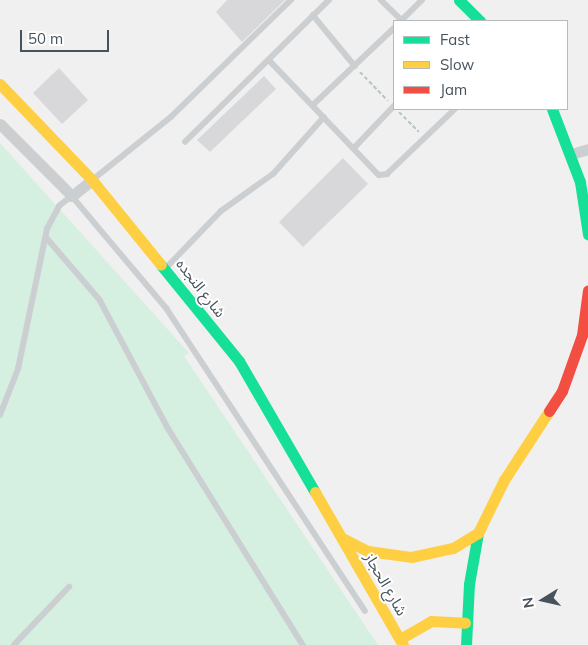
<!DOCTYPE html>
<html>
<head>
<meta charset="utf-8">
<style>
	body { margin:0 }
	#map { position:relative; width:588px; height:645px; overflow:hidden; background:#f1f0f0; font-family:Mulish,"Noto Sans Arabic",sans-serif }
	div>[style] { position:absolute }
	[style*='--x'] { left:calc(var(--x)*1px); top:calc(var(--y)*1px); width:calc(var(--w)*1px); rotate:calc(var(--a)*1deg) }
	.green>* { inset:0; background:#d5efe0 }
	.building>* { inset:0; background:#d8d8da }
	.path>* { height:2px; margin-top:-1px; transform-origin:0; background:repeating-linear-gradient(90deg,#bac5c1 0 4px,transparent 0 6.5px) }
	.lane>* { height:5.5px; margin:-2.75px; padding:0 2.75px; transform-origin:2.75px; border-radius:2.75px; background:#cccfd1 }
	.street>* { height:11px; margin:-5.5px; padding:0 5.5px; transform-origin:5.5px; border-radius:5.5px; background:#cccfd1 }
	.fast>* { height:11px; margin:-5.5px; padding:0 5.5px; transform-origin:5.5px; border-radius:5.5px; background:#16e098 }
	.slow>* { height:11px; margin:-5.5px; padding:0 5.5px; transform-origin:5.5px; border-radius:5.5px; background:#ffcf43 }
	.jam>* { height:11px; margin:-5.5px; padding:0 5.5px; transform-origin:5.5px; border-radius:5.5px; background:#f24e42 }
	span { translate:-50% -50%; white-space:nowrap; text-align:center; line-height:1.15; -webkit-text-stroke:4px #fff; paint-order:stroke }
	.street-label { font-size:15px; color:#47525c }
	.legend { position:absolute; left:393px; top:20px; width:175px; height:90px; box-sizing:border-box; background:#fff; border:1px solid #b5babe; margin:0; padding:6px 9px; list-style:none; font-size:15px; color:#47525c }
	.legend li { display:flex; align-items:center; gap:10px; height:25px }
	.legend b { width:25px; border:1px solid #b5babe }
	.north { position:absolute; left:518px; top:575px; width:50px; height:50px; -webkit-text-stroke:4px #fff; paint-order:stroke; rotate:260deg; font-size:14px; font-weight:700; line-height:20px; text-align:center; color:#47525c }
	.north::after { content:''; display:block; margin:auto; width:18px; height:22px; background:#47525c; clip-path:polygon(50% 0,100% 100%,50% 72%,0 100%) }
	.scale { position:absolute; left:20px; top:30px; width:89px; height:22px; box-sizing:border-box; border:2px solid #47525c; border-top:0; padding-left:6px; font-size:15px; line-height:18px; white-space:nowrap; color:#47525c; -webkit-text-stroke:4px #fff; paint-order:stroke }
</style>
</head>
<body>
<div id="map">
	<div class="green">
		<div style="clip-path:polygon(0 143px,189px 353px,184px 356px,378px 645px,0 645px)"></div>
	</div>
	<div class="building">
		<div style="clip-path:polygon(227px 0,285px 0,242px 42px,216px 12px)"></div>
		<div style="clip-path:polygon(59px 68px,88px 100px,62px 124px,33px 93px)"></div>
		<div style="clip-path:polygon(264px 76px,276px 89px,210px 152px,197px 140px)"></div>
		<div style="clip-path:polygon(343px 158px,368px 184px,303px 247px,279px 222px)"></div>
	</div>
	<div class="path">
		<div style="--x:360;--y:72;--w:40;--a:46"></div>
		<div style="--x:399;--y:112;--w:28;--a:45"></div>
	</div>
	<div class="lane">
		<div style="--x:381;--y:0;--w:30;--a:44"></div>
		<div style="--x:313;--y:15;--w:66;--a:50.5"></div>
		<div style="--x:401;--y:21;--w:30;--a:-45"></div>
		<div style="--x:269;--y:60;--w:159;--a:46.3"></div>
		<div style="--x:379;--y:175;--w:8;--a:-7"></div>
		<div style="--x:387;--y:174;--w:94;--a:-43.7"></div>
		<div style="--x:313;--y:105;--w:112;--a:-43.5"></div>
		<div style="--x:185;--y:142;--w:202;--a:-44.6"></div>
		<div style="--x:355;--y:147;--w:57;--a:-46.4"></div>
		<div style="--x:95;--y:178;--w:97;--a:-38.8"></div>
		<div style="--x:171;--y:117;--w:168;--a:-44.3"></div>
		<div style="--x:46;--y:237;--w:83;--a:49.4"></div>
		<div style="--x:100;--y:300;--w:145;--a:62"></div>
		<div style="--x:168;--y:428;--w:256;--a:58.1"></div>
		<div style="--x:166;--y:268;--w:79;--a:-46"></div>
		<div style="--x:221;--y:211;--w:64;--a:-35.4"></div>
		<div style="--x:273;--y:174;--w:76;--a:-48.2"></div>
		<div style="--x:0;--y:415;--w:49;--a:-68.6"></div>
		<div style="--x:18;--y:369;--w:143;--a:-78.3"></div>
		<div style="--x:47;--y:229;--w:26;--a:-62"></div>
		<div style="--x:59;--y:206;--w:16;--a:-38"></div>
		<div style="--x:72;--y:196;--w:148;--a:49.9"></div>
		<div style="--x:167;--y:309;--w:361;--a:56.7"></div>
		<div style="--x:14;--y:645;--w:80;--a:-46.5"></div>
	</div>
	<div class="street">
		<div style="--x:0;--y:124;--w:102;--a:45"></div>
		<div style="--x:72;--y:196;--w:26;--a:-39"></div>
		<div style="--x:571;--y:154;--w:18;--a:-16"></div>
	</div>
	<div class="fast">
		<div style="--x:459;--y:0;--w:30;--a:45"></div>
		<div style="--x:552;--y:109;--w:78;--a:69"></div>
		<div style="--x:580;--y:182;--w:53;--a:81.3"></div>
		<div style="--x:161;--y:265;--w:124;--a:50.9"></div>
		<div style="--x:239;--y:361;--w:151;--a:59.9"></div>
		<div style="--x:466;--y:645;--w:61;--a:-87.2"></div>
		<div style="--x:469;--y:584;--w:52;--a:-80"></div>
	</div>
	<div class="slow">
		<div style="--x:0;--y:84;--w:133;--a:46.2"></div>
		<div style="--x:92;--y:180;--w:109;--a:50.9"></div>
		<div style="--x:315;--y:492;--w:177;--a:60.1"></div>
		<div style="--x:342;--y:538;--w:29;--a:27"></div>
		<div style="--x:368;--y:551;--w:43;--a:7.9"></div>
		<div style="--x:411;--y:557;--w:43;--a:-12.1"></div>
		<div style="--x:453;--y:548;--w:29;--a:-31"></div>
		<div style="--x:478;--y:533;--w:59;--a:-63.9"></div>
		<div style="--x:504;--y:480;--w:82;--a:-56.9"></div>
		<div style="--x:400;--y:639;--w:36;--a:-30"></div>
		<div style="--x:431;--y:621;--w:34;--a:3"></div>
	</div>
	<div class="jam">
		<div style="--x:549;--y:411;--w:24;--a:-57"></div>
		<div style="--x:562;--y:391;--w:59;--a:-70.3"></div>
		<div style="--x:582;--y:335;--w:45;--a:-82.4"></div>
	</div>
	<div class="street-label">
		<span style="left:201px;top:288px;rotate:52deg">شارع النجده</span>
		<span style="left:386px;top:584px;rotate:60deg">شارع الحجاز</span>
	</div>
	<ul class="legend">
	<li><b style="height:6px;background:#16e098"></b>Fast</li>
	<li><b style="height:6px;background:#ffcf43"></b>Slow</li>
	<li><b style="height:6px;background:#f24e42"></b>Jam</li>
	</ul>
	<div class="north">N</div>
	<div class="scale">50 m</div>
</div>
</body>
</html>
